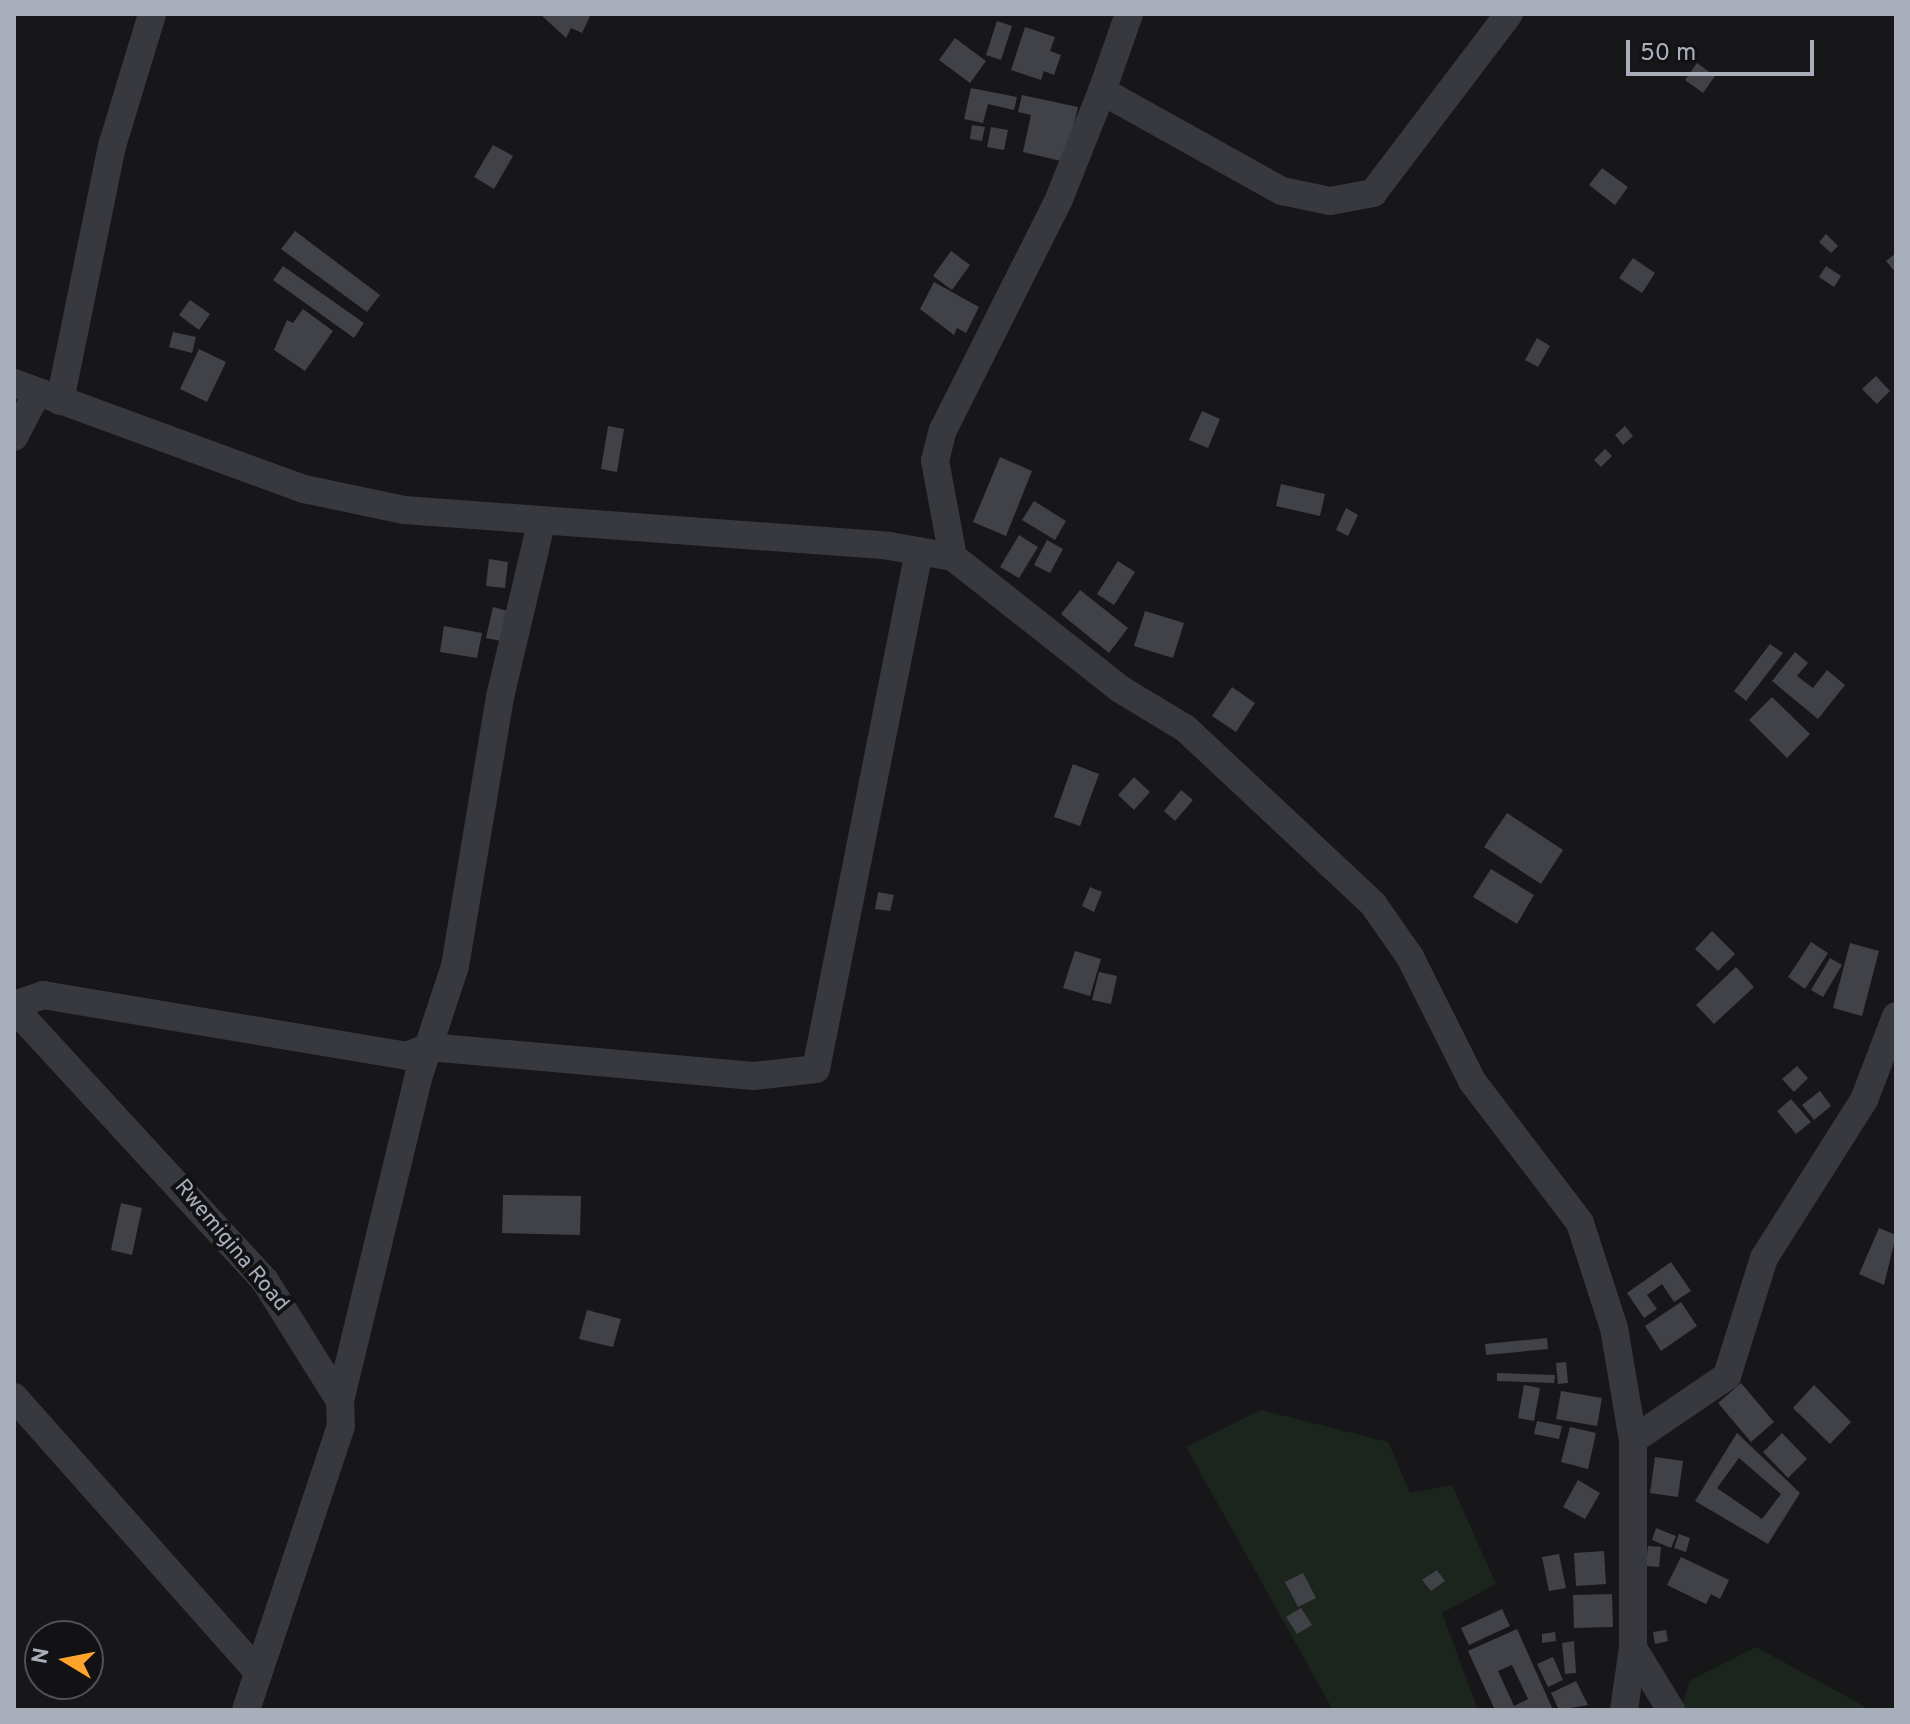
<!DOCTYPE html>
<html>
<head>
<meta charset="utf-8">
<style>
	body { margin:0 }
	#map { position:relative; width:1910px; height:1724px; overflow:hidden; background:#17171a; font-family:Overpass,sans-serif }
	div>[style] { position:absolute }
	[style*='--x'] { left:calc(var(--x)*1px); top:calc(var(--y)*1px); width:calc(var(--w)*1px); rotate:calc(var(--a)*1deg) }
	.green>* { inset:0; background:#1c251d }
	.building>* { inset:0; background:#414247 }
	.minor>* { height:28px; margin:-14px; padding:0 14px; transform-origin:14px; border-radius:14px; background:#38393f }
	span { translate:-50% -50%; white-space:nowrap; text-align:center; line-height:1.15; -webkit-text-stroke:8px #121215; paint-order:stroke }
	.street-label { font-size:22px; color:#a8afbb }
	.frame { position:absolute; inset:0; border:16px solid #a8afbb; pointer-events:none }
	.north { position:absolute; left:24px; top:1620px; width:80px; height:80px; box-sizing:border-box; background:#121215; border:2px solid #4e5157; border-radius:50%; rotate:280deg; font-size:22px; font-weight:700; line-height:32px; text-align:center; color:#a8afbb }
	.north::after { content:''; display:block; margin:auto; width:28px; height:36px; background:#ffa32a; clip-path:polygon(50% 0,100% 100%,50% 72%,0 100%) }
	.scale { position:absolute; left:1626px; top:40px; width:188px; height:36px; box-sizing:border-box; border:4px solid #a8afbb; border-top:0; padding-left:10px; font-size:24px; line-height:28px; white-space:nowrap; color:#a8afbb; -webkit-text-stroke:6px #121215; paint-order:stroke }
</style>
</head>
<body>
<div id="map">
	<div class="green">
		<div style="clip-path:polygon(1261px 1410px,1388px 1442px,1410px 1493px,1452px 1485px,1496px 1584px,1442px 1613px,1478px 1710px,1333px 1710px,1186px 1447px)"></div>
		<div style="clip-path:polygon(1756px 1647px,1871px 1710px,1681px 1710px,1689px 1681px)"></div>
	</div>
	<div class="building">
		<div style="clip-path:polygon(540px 14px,591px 14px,582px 33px,571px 28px,566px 38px)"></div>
		<div style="clip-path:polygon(997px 21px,1012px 26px,1001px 60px,986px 55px)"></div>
		<div style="clip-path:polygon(1025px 27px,1055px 37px,1050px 51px,1061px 55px,1054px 75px,1044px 71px,1041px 80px,1011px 70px)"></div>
		<div style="clip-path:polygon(955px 38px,986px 61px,970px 83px,939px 60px)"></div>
		<div style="clip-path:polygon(1697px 63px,1715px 76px,1703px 93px,1685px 80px)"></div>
		<div style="clip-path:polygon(971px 88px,1017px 97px,1014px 110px,988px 104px,983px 123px,964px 119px)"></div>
		<div style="clip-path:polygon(1022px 95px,1078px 107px,1065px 162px,1023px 152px,1031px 115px,1018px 112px)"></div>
		<div style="clip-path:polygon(972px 125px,985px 127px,982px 141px,970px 139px)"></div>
		<div style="clip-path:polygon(991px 127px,1008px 130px,1004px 150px,987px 147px)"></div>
		<div style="clip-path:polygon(493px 145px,513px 156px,494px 189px,474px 177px)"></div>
		<div style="clip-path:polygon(1602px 168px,1628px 187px,1615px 205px,1589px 185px)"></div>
		<div style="clip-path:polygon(295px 231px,380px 295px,367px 312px,281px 249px)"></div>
		<div style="clip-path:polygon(1826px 234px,1838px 246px,1831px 253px,1819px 242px)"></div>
		<div style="clip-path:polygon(951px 251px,970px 265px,952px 290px,933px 276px)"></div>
		<div style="clip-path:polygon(1896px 253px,1896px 273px,1886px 261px)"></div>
		<div style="clip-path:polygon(1633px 258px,1655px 273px,1642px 293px,1619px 278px)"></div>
		<div style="clip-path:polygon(283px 266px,364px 323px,354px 338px,273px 280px)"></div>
		<div style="clip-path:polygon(1826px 266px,1841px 276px,1834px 287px,1819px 277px)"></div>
		<div style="clip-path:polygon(934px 282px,979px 307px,966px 333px,957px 328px,954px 335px,920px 309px)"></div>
		<div style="clip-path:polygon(190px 300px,210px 314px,199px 330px,179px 315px)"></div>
		<div style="clip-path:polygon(303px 309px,333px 331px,305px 371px,274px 350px,287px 320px,293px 323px)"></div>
		<div style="clip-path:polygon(173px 332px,196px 337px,192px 353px,169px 347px)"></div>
		<div style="clip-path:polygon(1537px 338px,1550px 346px,1538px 367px,1525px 360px)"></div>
		<div style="clip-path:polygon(199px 349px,226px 362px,207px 402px,180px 389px)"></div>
		<div style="clip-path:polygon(1876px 376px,1890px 391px,1877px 404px,1862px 389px)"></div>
		<div style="clip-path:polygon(1202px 411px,1220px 419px,1208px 448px,1189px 440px)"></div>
		<div style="clip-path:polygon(608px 426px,624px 429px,617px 472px,601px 469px)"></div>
		<div style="clip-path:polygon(1625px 426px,1633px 436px,1623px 445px,1615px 435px)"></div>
		<div style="clip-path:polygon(1605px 449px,1612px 456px,1601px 467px,1594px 460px)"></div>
		<div style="clip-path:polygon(1000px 457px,1032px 471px,1006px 536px,973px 522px)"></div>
		<div style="clip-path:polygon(1281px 484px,1325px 494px,1320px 516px,1276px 506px)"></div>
		<div style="clip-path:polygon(1034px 501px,1066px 521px,1055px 540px,1022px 520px)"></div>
		<div style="clip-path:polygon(1346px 508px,1358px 515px,1348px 536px,1336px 530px)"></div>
		<div style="clip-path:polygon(1019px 535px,1038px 547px,1019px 578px,1000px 567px)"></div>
		<div style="clip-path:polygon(1047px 540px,1063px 549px,1050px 573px,1034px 565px)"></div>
		<div style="clip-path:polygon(489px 559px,508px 562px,505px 588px,486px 586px)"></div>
		<div style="clip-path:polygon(1118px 561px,1135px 572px,1114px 605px,1097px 594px)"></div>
		<div style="clip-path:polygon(1080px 590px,1128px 628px,1109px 653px,1061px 614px)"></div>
		<div style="clip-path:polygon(493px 607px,508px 611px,501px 641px,486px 638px)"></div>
		<div style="clip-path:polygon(1145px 611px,1184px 623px,1173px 658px,1134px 646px)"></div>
		<div style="clip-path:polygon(444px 626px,482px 633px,477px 658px,440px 652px)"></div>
		<div style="clip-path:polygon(1770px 644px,1783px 653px,1746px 701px,1734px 691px)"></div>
		<div style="clip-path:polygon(1795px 652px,1808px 663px,1797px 676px,1813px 688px,1827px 670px,1845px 685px,1818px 719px,1772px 681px)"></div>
		<div style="clip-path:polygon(1232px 687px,1255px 703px,1236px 732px,1212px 716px)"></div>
		<div style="clip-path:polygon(1772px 697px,1810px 734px,1787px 758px,1749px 720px)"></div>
		<div style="clip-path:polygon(1073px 764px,1099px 774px,1080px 826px,1054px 817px)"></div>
		<div style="clip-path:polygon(1134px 777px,1150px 792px,1134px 810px,1118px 795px)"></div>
		<div style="clip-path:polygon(1181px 790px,1193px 800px,1175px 821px,1164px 811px)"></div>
		<div style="clip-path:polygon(1507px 813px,1563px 850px,1541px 884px,1484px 847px)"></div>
		<div style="clip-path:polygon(1491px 869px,1534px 895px,1517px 924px,1473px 897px)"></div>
		<div style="clip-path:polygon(1090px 887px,1102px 892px,1094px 912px,1082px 906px)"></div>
		<div style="clip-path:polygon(878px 892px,894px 895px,890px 911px,875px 909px)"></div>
		<div style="clip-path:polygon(1712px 931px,1735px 954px,1718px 971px,1695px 949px)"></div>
		<div style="clip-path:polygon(1811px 942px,1828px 953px,1805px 989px,1788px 977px)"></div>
		<div style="clip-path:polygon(1850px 943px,1879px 951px,1862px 1016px,1833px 1008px)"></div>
		<div style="clip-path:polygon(1075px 951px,1101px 959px,1090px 996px,1063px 988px)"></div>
		<div style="clip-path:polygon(1830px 958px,1842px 965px,1823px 997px,1811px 990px)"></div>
		<div style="clip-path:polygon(1736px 967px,1754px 987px,1714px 1024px,1696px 1005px)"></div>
		<div style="clip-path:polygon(1099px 972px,1117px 976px,1111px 1004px,1092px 1000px)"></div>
		<div style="clip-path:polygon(1797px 1066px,1808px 1078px,1794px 1092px,1782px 1079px)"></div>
		<div style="clip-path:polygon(1820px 1091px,1831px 1106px,1814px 1120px,1802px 1105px)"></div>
		<div style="clip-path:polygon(1791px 1099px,1811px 1122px,1796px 1134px,1777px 1111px)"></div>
		<div style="clip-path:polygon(503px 1195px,581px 1196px,580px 1235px,502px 1233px)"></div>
		<div style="clip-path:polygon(121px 1203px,142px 1208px,132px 1255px,111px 1250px)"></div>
		<div style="clip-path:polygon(1879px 1228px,1896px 1235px,1884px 1285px,1859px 1274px)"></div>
		<div style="clip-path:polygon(1671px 1262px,1691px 1291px,1674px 1302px,1662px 1284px,1647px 1295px,1657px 1309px,1644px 1318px,1627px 1293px)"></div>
		<div style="clip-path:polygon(1681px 1302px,1697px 1326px,1661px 1351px,1645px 1326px)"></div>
		<div style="clip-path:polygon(587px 1310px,621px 1319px,613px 1347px,579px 1339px)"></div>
		<div style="clip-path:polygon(1547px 1338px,1548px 1349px,1486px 1355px,1485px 1344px)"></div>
		<div style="clip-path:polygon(1566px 1362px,1568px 1383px,1558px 1384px,1556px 1363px)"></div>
		<div style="clip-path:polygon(1497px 1373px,1555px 1375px,1554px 1383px,1497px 1381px)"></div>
		<div style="clip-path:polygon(1741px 1383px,1774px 1422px,1751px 1442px,1718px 1403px)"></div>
		<div style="clip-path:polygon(1524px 1385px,1540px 1388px,1534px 1421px,1518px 1418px)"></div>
		<div style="clip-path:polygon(1814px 1385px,1851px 1422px,1830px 1444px,1793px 1408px)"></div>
		<div style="clip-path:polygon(1561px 1391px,1602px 1398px,1597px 1426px,1556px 1419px)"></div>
		<div style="clip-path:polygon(1537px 1421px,1562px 1426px,1559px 1439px,1534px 1434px)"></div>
		<div style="clip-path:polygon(1570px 1427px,1596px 1433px,1588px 1469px,1561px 1462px)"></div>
		<div style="clip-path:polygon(evenodd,1737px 1433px,1800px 1493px,1768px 1544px,1695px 1501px,1737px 1433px,1739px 1458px,1781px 1494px,1762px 1519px,1717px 1488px,1739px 1458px)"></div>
		<div style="clip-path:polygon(1782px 1433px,1807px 1459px,1788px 1478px,1763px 1452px)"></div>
		<div style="clip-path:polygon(1655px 1457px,1683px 1461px,1678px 1497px,1650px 1493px)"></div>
		<div style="clip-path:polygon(1578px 1480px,1600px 1493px,1585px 1519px,1563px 1507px)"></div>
		<div style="clip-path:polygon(1656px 1528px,1676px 1536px,1671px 1548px,1652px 1540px)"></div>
		<div style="clip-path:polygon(1679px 1534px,1690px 1538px,1686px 1552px,1674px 1548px)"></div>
		<div style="clip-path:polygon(1648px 1546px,1661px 1547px,1659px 1567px,1646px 1566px)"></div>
		<div style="clip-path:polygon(1604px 1551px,1606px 1584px,1576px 1586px,1574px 1553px)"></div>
		<div style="clip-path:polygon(1559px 1554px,1566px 1588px,1549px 1591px,1542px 1557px)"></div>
		<div style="clip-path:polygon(1681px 1557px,1729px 1580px,1720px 1599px,1711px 1594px,1706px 1604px,1667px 1585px)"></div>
		<div style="clip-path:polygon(1437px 1570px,1445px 1581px,1431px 1591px,1422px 1580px)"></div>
		<div style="clip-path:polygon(1303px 1573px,1316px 1598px,1298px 1607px,1285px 1582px)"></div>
		<div style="clip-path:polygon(1612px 1594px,1613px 1627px,1574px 1628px,1573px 1595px)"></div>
		<div style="clip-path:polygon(1301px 1608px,1312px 1625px,1297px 1634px,1286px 1617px)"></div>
		<div style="clip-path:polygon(1502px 1609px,1510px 1626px,1469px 1645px,1461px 1628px)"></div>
		<div style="clip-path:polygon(evenodd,1517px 1629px,1553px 1710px,1495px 1710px,1468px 1651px,1517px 1629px,1512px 1665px,1528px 1699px,1514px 1706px,1498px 1671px,1512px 1665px)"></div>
		<div style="clip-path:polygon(1666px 1630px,1668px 1641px,1655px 1644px,1653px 1632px)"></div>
		<div style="clip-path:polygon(1555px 1632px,1556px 1641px,1542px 1643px,1542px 1634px)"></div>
		<div style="clip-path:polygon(1574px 1641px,1576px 1673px,1565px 1674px,1562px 1643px)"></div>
		<div style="clip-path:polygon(1553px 1657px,1563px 1680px,1548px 1687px,1537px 1664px)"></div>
		<div style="clip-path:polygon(1576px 1681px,1588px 1705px,1559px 1710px,1551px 1693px)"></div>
	</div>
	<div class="minor">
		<div style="--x:1102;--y:91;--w:82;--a:-70.7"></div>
		<div style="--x:14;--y:383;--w:309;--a:20.1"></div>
		<div style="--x:304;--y:489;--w:102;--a:11.9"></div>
		<div style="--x:404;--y:510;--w:486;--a:4.2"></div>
		<div style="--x:889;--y:546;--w:65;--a:9.8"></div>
		<div style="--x:953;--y:557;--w:213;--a:38.3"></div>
		<div style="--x:1120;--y:689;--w:76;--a:31"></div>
		<div style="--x:1185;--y:728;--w:258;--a:43.1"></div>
		<div style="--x:1373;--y:904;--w:65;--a:55.1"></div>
		<div style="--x:1410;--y:957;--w:139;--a:63.4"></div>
		<div style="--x:1472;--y:1081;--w:178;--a:52.7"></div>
		<div style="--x:1580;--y:1223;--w:110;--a:72.1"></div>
		<div style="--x:1614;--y:1328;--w:114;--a:80.4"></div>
		<div style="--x:1633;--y:1440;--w:208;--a:90"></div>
		<div style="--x:1633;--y:1648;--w:63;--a:98.3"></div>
		<div style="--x:60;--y:401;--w:260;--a:-78.5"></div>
		<div style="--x:112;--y:146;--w:138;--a:-73.1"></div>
		<div style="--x:14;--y:437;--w:50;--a:-62.4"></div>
		<div style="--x:953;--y:557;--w:98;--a:-100.6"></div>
		<div style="--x:935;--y:461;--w:32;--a:-76"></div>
		<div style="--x:943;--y:430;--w:258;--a:-63.3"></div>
		<div style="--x:1059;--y:199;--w:116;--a:-68.3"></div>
		<div style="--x:1102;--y:91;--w:206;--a:29.1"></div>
		<div style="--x:1282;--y:191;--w:49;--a:11.8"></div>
		<div style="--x:1330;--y:201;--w:44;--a:-10.5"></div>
		<div style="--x:1373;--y:193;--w:225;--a:-52.8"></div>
		<div style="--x:14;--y:1005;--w:31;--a:-19"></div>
		<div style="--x:43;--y:995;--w:368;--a:9.5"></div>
		<div style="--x:406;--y:1056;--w:25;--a:-21"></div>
		<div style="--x:429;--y:1047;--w:326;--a:5.1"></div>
		<div style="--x:754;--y:1076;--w:62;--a:-6.4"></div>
		<div style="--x:816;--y:1069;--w:528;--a:-78.75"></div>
		<div style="--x:14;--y:1008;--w:371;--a:47.4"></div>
		<div style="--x:265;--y:1281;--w:142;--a:58"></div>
		<div style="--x:340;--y:1401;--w:25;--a:88"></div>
		<div style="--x:341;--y:1426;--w:299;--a:108.5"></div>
		<div style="--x:14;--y:1397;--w:368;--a:48.4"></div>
		<div style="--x:340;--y:1401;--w:332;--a:-76.4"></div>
		<div style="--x:418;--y:1078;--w:118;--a:-71.7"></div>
		<div style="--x:455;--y:966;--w:273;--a:-80.5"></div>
		<div style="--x:500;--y:697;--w:179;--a:-76.7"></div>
		<div style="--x:1633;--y:1440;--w:114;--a:-34.2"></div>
		<div style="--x:1727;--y:1376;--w:124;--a:-72.6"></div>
		<div style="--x:1764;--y:1258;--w:187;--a:-57.7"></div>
		<div style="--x:1864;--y:1100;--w:90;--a:-69.1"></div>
		<div style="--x:1633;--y:1648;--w:73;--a:58.5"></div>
	</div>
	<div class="street-label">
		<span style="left:231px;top:1246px;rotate:50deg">Rwemigina Road</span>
	</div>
	<div class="frame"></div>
	<div class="north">N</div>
	<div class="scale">50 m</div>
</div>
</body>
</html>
